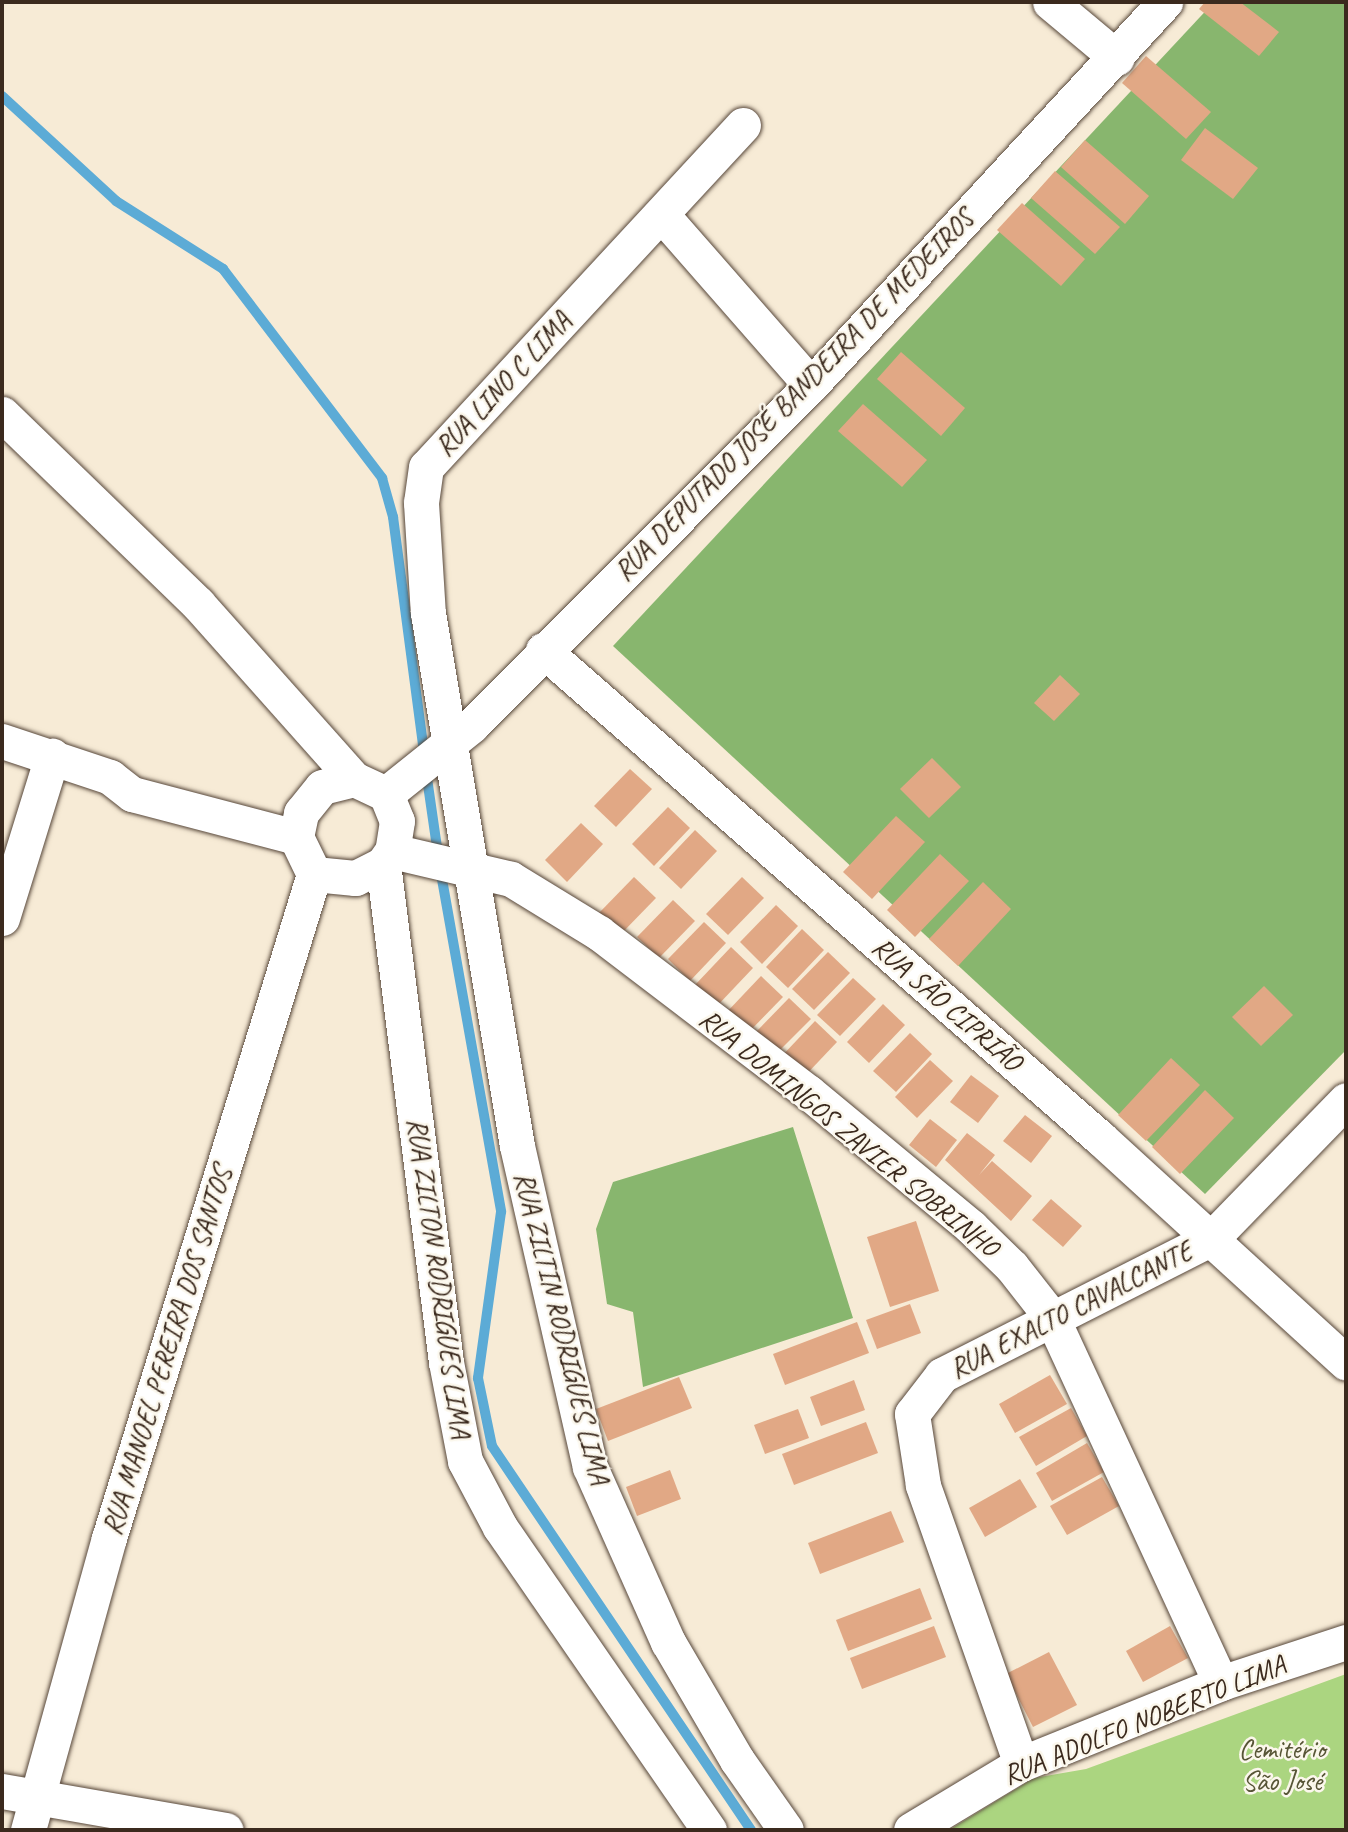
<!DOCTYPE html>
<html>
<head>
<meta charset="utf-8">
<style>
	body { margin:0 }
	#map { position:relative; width:1348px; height:1832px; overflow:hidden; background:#f7ebd6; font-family:Caveat,sans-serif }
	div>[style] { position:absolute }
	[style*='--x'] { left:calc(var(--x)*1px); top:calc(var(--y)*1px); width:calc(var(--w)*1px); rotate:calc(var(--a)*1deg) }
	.green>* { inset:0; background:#abd580 }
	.forest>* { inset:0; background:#88b66e }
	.stream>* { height:10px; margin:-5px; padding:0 5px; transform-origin:5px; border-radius:5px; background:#5cabd6 }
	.building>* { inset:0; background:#e1a885 }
	.roads { filter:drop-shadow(0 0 2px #57473a) drop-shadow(0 0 2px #57473a) }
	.minor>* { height:35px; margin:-17.5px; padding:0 17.5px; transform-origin:17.5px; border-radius:17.5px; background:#fff }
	span { translate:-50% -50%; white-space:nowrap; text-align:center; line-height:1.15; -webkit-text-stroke:5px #fbf7ec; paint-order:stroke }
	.street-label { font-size:28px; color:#3b2a1e }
	.park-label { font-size:28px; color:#575536 }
	.frame { position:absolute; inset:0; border:4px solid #3b2a1e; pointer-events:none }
</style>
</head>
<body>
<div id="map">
	<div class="green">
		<div style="clip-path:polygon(1346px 1674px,1346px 1830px,949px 1830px,1034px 1778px,1086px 1769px)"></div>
	</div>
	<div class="forest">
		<div style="clip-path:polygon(1214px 2px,1346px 2px,1346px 1050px,1205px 1194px,613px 646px)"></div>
		<div style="clip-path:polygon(793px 1127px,853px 1318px,643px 1387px,633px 1312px,607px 1304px,596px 1229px,613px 1182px)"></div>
	</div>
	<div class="stream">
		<div style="--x:2;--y:96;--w:155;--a:42.6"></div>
		<div style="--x:116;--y:201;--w:127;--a:32.4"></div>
		<div style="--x:223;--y:269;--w:263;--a:52.7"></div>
		<div style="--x:382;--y:478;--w:41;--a:74.2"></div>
		<div style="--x:393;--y:517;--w:238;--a:82.5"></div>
		<div style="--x:426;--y:771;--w:84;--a:81.8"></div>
		<div style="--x:440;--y:868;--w:349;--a:79.9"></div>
		<div style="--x:501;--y:1212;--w:168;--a:97.9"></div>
		<div style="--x:478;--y:1378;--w:69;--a:78.4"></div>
		<div style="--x:492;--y:1446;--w:463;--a:56"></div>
	</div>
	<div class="building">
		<div style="clip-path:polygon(1205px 2px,1240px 2px,1279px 32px,1259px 56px,1199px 9px)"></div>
		<div style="clip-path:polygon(1146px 56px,1211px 112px,1186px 139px,1122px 83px)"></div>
		<div style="clip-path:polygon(1205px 128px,1258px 168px,1233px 199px,1181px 160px)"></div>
		<div style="clip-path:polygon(1085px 140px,1149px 196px,1125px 224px,1061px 167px)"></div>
		<div style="clip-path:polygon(1055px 171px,1120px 227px,1095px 254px,1031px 198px)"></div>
		<div style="clip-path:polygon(1022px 203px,1085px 259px,1061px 286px,997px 230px)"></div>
		<div style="clip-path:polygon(901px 352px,965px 408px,941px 436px,877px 379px)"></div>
		<div style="clip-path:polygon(863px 404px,927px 460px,902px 487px,838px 431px)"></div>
		<div style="clip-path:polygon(1060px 675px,1080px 694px,1054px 721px,1034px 703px)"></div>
		<div style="clip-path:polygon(932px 758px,961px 787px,929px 818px,900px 789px)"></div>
		<div style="clip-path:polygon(630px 769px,652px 789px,616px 827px,594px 806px)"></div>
		<div style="clip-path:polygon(668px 807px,690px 828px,654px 866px,632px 844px)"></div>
		<div style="clip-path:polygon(896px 816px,925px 842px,872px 899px,843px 872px)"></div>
		<div style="clip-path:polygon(581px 823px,603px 844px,567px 882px,545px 860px)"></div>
		<div style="clip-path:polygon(695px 830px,717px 851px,681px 889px,659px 868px)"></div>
		<div style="clip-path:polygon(940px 854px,969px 881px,915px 937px,887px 910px)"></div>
		<div style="clip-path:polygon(634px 877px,656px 898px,620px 935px,598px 914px)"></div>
		<div style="clip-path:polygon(742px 877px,764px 898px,728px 935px,706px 914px)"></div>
		<div style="clip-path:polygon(983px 882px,1011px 909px,958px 966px,929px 939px)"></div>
		<div style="clip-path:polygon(673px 900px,695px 921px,659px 958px,637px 937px)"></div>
		<div style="clip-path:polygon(776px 905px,798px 926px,762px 964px,740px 942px)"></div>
		<div style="clip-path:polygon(704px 922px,726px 943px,690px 981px,668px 959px)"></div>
		<div style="clip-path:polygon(802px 929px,824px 950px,788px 988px,766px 967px)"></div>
		<div style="clip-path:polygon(731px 947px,753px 968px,717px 1006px,695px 985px)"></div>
		<div style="clip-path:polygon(828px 952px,850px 973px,814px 1010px,792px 989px)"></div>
		<div style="clip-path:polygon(761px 976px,783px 997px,747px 1034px,725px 1014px)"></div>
		<div style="clip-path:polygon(853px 978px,876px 999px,840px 1036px,817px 1015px)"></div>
		<div style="clip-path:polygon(1264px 986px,1293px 1015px,1261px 1046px,1232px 1017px)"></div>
		<div style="clip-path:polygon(789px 998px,811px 1019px,774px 1056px,753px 1035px)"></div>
		<div style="clip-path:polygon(883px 1004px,905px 1025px,869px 1063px,847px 1042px)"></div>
		<div style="clip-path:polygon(815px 1021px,837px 1042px,801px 1080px,779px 1059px)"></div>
		<div style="clip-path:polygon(910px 1033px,932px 1054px,896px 1092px,873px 1071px)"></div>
		<div style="clip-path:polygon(1171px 1058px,1200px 1085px,1146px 1141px,1118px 1115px)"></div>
		<div style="clip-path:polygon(930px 1060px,953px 1081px,917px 1118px,895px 1097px)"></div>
		<div style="clip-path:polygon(971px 1075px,999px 1096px,978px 1123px,950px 1102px)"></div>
		<div style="clip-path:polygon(1205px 1090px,1234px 1118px,1180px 1174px,1152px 1147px)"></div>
		<div style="clip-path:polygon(1025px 1115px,1052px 1136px,1031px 1163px,1003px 1141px)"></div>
		<div style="clip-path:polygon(930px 1119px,957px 1140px,936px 1167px,909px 1145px)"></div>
		<div style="clip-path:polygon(967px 1133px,995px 1155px,979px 1175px,992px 1161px,1032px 1196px,1011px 1221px,945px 1160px)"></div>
		<div style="clip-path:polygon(1051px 1199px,1082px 1226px,1063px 1247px,1032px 1220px)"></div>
		<div style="clip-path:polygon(916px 1221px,939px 1291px,890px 1307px,867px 1237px)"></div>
		<div style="clip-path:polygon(910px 1304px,921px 1333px,877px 1349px,866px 1320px)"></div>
		<div style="clip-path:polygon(857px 1322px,869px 1353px,785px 1385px,773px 1354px)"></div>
		<div style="clip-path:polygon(1050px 1375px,1067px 1404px,1015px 1433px,999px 1404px)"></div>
		<div style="clip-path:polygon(679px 1377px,692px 1408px,608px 1441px,596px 1409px)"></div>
		<div style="clip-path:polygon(854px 1380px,865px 1410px,821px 1426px,810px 1397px)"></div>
		<div style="clip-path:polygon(1071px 1408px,1087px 1436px,1036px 1466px,1019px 1437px)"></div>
		<div style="clip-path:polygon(798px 1409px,809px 1438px,765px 1454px,754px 1425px)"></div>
		<div style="clip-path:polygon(866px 1422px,878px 1453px,794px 1485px,782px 1454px)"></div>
		<div style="clip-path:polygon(1087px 1443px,1104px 1472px,1052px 1501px,1036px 1473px)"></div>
		<div style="clip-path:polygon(670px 1470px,681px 1499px,637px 1516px,626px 1487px)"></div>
		<div style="clip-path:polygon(1102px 1477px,1119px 1506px,1067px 1535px,1050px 1506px)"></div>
		<div style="clip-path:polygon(1020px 1479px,1037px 1507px,985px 1537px,969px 1508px)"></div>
		<div style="clip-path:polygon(891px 1511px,904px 1542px,820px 1574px,808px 1543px)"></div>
		<div style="clip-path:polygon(920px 1588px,932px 1619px,848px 1651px,836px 1620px)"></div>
		<div style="clip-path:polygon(934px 1626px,946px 1657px,862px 1689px,850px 1658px)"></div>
		<div style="clip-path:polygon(1170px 1626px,1188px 1658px,1143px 1682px,1126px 1651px)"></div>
		<div style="clip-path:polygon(1049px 1652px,1077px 1705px,1033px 1727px,1006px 1674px)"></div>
	</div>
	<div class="roads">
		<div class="minor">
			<div style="--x:1050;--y:2;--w:87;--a:39.9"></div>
			<div style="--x:743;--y:125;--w:466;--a:132.8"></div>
			<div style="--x:426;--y:467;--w:36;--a:98"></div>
			<div style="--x:421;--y:503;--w:110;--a:86.4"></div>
			<div style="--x:428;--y:613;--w:540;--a:80.52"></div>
			<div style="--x:517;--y:1146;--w:329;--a:77.2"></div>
			<div style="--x:590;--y:1467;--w:192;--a:66"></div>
			<div style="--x:668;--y:1642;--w:137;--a:59.7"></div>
			<div style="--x:737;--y:1760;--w:85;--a:55"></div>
			<div style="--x:662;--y:215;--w:226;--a:48.8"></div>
			<div style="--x:2;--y:414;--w:273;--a:44.1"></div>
			<div style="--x:198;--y:604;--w:234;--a:48.3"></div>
			<div style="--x:543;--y:650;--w:741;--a:41.22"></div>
			<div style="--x:1100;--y:1138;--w:333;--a:42.4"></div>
			<div style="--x:2;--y:741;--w:114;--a:18.4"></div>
			<div style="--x:110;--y:777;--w:28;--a:38"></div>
			<div style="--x:132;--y:794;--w:170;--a:14.7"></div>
			<div style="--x:354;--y:779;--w:35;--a:25"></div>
			<div style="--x:386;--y:794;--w:29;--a:68"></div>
			<div style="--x:397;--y:821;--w:30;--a:99"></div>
			<div style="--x:392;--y:851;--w:16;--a:125"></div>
			<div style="--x:383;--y:864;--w:31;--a:153"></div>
			<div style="--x:355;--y:878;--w:41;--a:-174.4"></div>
			<div style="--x:314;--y:874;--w:41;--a:-115.9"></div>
			<div style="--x:296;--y:837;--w:25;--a:-78"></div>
			<div style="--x:301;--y:813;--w:33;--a:-51"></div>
			<div style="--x:322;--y:787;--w:33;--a:-14"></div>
			<div style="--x:386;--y:794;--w:110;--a:-38.7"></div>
			<div style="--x:472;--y:725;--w:480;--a:-45.1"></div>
			<div style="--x:811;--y:385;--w:522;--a:-47.25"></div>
			<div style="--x:392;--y:851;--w:122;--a:13.2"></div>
			<div style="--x:511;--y:879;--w:103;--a:31.5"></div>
			<div style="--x:599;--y:933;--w:263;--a:37.3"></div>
			<div style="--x:808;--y:1092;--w:212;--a:39.6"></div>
			<div style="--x:971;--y:1227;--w:57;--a:44.3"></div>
			<div style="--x:1012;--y:1267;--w:65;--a:51.9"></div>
			<div style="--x:1052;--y:1318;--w:402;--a:65.2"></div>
			<div style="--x:383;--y:864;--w:502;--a:82.79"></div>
			<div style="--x:446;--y:1362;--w:101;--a:79.1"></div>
			<div style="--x:465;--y:1461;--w:75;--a:62.1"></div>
			<div style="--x:500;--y:1527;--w:368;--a:55.4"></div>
			<div style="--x:2;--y:918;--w:170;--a:-72.8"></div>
			<div style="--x:1021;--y:1764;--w:296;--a:-109.4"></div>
			<div style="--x:923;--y:1485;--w:72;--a:-98.8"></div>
			<div style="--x:912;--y:1414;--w:49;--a:-52.4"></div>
			<div style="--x:942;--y:1375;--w:303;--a:-26.9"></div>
			<div style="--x:1212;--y:1238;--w:192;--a:-45.8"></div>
			<div style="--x:2;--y:1791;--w:227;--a:9.9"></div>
			<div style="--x:28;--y:1830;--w:303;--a:-74.5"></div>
			<div style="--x:109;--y:1538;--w:695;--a:-72.84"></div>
			<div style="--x:911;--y:1830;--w:128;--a:-31"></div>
			<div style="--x:1021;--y:1764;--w:216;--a:-22"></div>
			<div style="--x:1221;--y:1683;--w:132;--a:-18.2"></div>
		</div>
	</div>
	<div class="street-label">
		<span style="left:503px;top:384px;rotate:-47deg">RUA LINO C LIMA</span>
		<span style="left:794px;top:395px;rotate:-46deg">RUA DEPUTADO JOSÉ BANDEIRA DE MEDEIROS</span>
		<span style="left:947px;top:1004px;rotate:41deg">RUA SÃO CIPRIÃO</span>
		<span style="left:849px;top:1133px;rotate:39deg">RUA DOMINGOS ZAVIER SOBRINHO</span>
		<span style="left:439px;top:1278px;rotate:82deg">RUA ZILTON RODRIGUES LIMA</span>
		<span style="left:1071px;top:1310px;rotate:-27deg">RUA EXALTO CAVALCANTE</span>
		<span style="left:562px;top:1328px;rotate:76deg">RUA ZILTIN RODRIGUES LIMA</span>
		<span style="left:167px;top:1351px;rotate:-73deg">RUA MANOEL PEREIRA DOS SANTOS</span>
		<span style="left:1144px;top:1720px;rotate:-22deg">RUA ADOLFO NOBERTO LIMA</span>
	</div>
	<div class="park-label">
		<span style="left:1282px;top:1765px">Cemitério<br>São José</span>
	</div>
	<div class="frame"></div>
</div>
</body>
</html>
